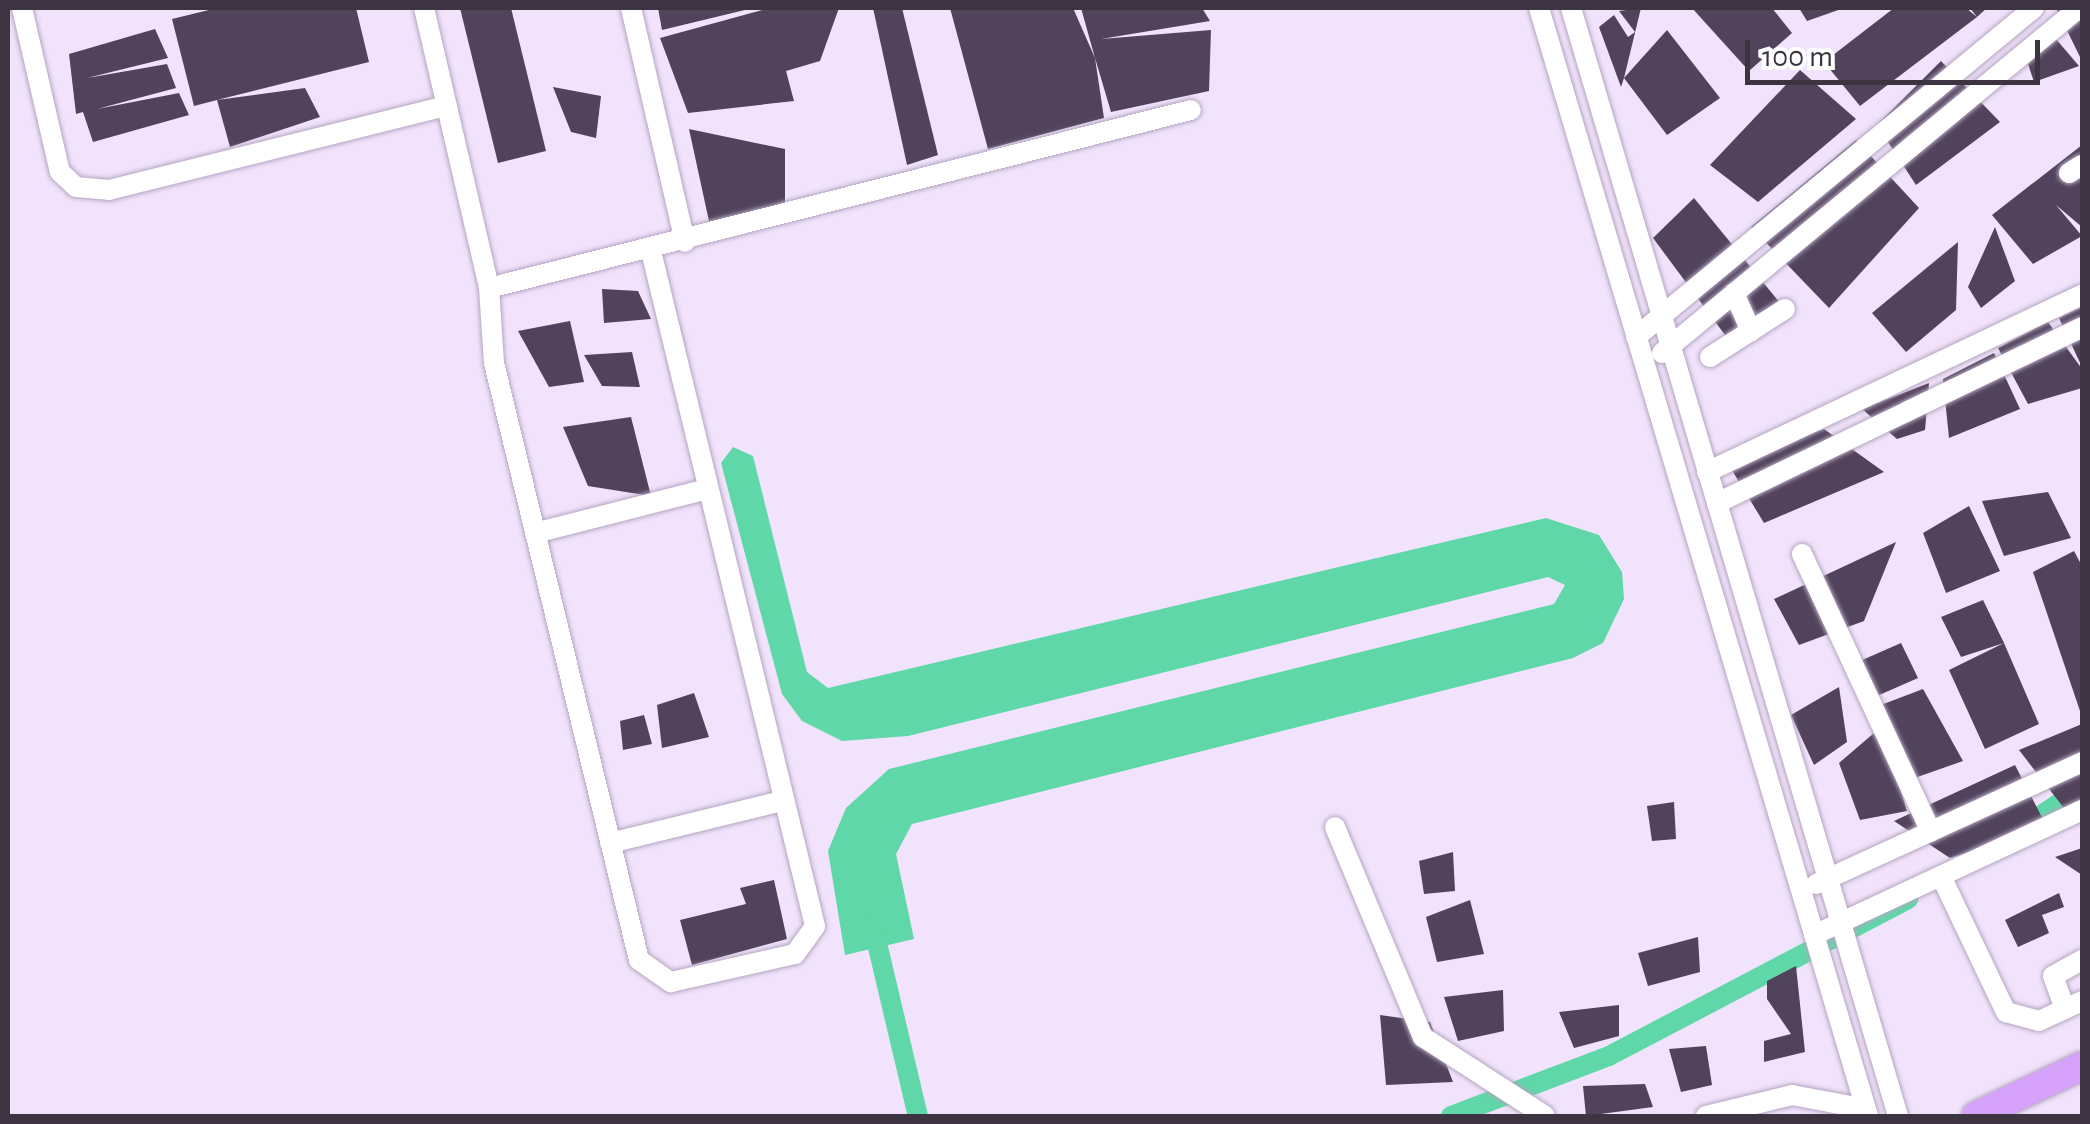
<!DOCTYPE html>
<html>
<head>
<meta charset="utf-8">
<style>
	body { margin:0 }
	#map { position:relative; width:2090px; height:1124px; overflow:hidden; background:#f1e3fb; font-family:"Alegreya Sans",sans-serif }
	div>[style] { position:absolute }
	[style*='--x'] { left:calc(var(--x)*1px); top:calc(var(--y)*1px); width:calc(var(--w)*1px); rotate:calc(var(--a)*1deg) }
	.water>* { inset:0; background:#5fd7a8 }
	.canal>* { height:20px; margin:-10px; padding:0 10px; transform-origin:10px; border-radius:10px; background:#5fd7a8 }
	.building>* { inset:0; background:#51435b }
	.roads { filter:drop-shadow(0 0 2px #b5a5c1) drop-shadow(0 0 2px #b5a5c1) }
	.minor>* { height:20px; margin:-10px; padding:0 10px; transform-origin:10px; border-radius:10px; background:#fff }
	.highway>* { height:28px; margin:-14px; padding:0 14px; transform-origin:14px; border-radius:14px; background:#d7a2fb }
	span { translate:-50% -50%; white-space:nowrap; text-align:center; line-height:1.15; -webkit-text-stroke:10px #fff; paint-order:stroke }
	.frame { position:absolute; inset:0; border:10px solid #3c3541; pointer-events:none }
	.scale { position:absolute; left:1745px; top:40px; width:295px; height:45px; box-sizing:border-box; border:5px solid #3c3541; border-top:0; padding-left:12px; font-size:30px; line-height:35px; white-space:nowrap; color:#3c3541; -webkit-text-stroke:8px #fff; paint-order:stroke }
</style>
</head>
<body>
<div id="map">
	<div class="water">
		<div style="clip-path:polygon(733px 447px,753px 456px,807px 672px,828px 688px,1546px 518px,1599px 535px,1622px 572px,1624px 599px,1603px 643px,1573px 658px,912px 824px,896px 854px,914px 939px,845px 955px,828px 851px,846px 808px,889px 769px,1554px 604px,1565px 585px,1548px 577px,908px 736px,842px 741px,802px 721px,782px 694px,721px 463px)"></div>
	</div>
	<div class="canal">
		<div style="--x:2022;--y:828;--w:72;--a:-33.7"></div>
		<div style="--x:872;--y:922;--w:199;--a:76.7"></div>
		<div style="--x:1451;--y:1116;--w:169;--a:-20.8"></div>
		<div style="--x:1609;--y:1056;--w:338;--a:-27.7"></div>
	</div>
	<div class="building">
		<div style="clip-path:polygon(217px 8px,356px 8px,369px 62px,217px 100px,305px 88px,320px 117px,230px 147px,217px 100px,194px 106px,172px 19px)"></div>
		<div style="clip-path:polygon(460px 8px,511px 8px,546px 151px,498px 163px)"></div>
		<div style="clip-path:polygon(658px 8px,748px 8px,749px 9px,662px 30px)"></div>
		<div style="clip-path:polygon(769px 8px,839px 8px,820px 61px,786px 71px,794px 101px,688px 113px,660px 38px)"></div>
		<div style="clip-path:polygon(873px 8px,902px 8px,938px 155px,907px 165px)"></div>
		<div style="clip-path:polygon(950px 8px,1073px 8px,1095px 58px,1081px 8px,1202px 8px,1210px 21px,1101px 39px,1211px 30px,1209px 91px,1111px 112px,1095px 58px,1104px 118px,988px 149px)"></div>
		<div style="clip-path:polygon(1641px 8px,1624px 78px,1621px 87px,1599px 27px,1614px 15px,1628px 37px,1635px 32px,1619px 11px)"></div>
		<div style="clip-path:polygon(1692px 8px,1772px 8px,1792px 33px,1749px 71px)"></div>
		<div style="clip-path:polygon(1799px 8px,1844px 8px,1807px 21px)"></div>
		<div style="clip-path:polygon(1894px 8px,1966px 8px,1977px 17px,1970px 8px,1987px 8px,1977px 17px,1860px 106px,1824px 62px)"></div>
		<div style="clip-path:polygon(2056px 8px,2082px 8px,2082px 61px)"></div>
		<div style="clip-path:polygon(155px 29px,168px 58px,87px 78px,167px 64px,176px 88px,97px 109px,179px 93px,189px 115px,93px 142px,83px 112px,76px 114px,69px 54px)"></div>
		<div style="clip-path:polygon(1667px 30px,1720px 98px,1667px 135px,1624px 78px)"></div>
		<div style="clip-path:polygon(2056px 39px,2079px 66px,2034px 82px,2028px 64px)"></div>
		<div style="clip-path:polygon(1941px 61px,2000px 122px,1916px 185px,1877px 125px)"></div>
		<div style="clip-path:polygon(1800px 70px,1856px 119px,1758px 202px,1710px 165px)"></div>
		<div style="clip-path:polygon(553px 87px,601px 96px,596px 138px,571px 132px)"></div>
		<div style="clip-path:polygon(689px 129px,785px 149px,785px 216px,712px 235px)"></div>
		<div style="clip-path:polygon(1856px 140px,1919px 208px,1829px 308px,1751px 227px)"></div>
		<div style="clip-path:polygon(2082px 145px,2082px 227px,2056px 205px,2082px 236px,2033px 264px,1992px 215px)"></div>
		<div style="clip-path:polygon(1694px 198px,1785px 309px,1731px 343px,1653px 238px)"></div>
		<div style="clip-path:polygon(1995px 227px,2015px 281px,1981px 308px,1968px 287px)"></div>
		<div style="clip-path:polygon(1958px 242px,1956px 310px,1906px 352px,1872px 313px)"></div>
		<div style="clip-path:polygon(602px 289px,638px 291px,651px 319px,604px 323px)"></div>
		<div style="clip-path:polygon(2082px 307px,2082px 367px,2059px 318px)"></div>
		<div style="clip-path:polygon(570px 321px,584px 382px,549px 387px,518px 331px)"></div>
		<div style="clip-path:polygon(2048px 322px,2082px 369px,2082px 388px,2028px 404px,1998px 348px)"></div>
		<div style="clip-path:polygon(632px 352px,640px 387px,602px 386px,584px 355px)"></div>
		<div style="clip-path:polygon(1994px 353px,2020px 409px,1949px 438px,1943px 379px)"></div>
		<div style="clip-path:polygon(1929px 383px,1925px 430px,1897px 439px,1862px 409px)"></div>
		<div style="clip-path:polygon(631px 417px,651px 496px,588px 486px,563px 427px)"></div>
		<div style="clip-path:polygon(1824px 429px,1884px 472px,1764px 523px,1727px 462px)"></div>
		<div style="clip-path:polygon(2048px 492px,2071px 538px,2004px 556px,1982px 501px)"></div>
		<div style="clip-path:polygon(1969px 506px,2000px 571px,1946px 593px,1923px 533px)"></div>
		<div style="clip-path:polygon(1896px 542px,1864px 621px,1799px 645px,1774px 599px)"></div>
		<div style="clip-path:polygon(2074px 551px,2082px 566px,2081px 714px,2033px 572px)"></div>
		<div style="clip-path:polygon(1983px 600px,2004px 643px,2039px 724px,1985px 749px,1949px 670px,2004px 643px,1961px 657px,1941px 617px)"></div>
		<div style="clip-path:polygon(1901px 643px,1918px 678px,1877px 696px,1860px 661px)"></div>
		<div style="clip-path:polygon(1839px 687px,1847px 742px,1814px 765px,1791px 715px)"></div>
		<div style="clip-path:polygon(1923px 689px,1963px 761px,1906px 781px,1873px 708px)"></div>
		<div style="clip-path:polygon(694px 693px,709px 737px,662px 748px,657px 705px)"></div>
		<div style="clip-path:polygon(644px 715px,652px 744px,623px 750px,620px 721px)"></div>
		<div style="clip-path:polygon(2082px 724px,2082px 808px,2070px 816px,2019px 750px)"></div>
		<div style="clip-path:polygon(1881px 727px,1907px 811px,1860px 820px,1839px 763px)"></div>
		<div style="clip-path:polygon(2015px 765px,2047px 827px,1950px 858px,1894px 821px)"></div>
		<div style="clip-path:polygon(1674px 802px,1676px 839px,1652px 841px,1647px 806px)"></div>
		<div style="clip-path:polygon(2082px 848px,2082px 875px,2055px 857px)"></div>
		<div style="clip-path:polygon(1453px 852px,1455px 891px,1424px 894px,1419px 861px)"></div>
		<div style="clip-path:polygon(774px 880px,787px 939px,692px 965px,680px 920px,746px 904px,740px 888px)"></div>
		<div style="clip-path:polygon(2059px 893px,2064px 907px,2042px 915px,2049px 933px,2018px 947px,2005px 920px)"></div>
		<div style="clip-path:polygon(1470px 900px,1484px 954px,1437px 962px,1426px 917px)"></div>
		<div style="clip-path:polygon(1698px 937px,1700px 972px,1648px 986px,1638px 953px)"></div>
		<div style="clip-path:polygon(1796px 966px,1805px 1052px,1764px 1062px,1764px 1041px,1791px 1034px,1767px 999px,1767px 981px)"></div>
		<div style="clip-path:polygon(1503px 990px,1504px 1031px,1458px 1041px,1444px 997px)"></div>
		<div style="clip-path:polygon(1619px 1005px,1619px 1036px,1574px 1048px,1559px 1012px)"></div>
		<div style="clip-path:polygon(1380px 1015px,1430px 1022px,1453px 1082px,1386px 1085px)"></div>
		<div style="clip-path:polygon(1706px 1046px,1712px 1085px,1681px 1092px,1669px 1049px)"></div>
		<div style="clip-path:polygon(1645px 1084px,1653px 1107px,1586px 1116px,1583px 1086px)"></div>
	</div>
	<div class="roads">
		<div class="minor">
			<div style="--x:22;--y:8;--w:168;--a:77"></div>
			<div style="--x:60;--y:172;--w:22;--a:43"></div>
			<div style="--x:76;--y:187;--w:33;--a:5"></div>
			<div style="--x:109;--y:190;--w:348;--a:-14"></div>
			<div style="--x:424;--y:8;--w:287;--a:76.9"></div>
			<div style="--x:489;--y:288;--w:75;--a:86.2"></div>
			<div style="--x:494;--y:363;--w:614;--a:76.35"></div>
			<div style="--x:639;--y:960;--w:39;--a:35"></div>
			<div style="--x:671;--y:982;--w:127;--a:-12.7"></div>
			<div style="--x:795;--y:954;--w:34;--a:-54"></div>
			<div style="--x:815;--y:926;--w:695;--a:-103.66"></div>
			<div style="--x:631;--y:8;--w:240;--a:77"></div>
			<div style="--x:1539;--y:8;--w:1156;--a:73.46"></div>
			<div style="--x:1571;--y:8;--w:1155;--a:73.56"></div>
			<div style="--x:2069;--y:173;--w:15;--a:-32"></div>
			<div style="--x:489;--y:288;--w:724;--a:-14.23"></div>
			<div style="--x:1734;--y:293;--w:42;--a:65.9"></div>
			<div style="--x:1636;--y:337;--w:516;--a:-39.58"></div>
			<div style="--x:1662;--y:353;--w:541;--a:-39.6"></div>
			<div style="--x:1710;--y:357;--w:89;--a:-32.6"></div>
			<div style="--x:1707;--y:472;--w:415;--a:-25.3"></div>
			<div style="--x:1717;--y:503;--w:405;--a:-25.7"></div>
			<div style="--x:535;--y:533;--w:178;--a:-14.3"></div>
			<div style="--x:1802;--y:554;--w:306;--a:65.1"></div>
			<div style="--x:1335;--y:827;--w:228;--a:67.3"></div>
			<div style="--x:1423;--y:1037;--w:145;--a:32.9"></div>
			<div style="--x:610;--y:843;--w:177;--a:-13.7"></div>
			<div style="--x:1941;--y:876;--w:151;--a:64.5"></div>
			<div style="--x:2006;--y:1012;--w:34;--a:15"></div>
			<div style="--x:2039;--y:1021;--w:47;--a:-24.9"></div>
			<div style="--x:1816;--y:884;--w:293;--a:-24.6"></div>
			<div style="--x:1814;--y:935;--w:296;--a:-25"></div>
			<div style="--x:2065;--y:1009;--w:35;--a:-110"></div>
			<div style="--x:2053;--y:976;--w:33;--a:-29"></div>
			<div style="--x:1706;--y:1116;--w:89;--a:-13.7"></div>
			<div style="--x:1792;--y:1095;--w:75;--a:10.7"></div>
		</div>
		<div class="highway">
			<div style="--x:1976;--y:1116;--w:117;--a:-25.3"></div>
		</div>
	</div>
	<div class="frame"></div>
	<div class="scale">100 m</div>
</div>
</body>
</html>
